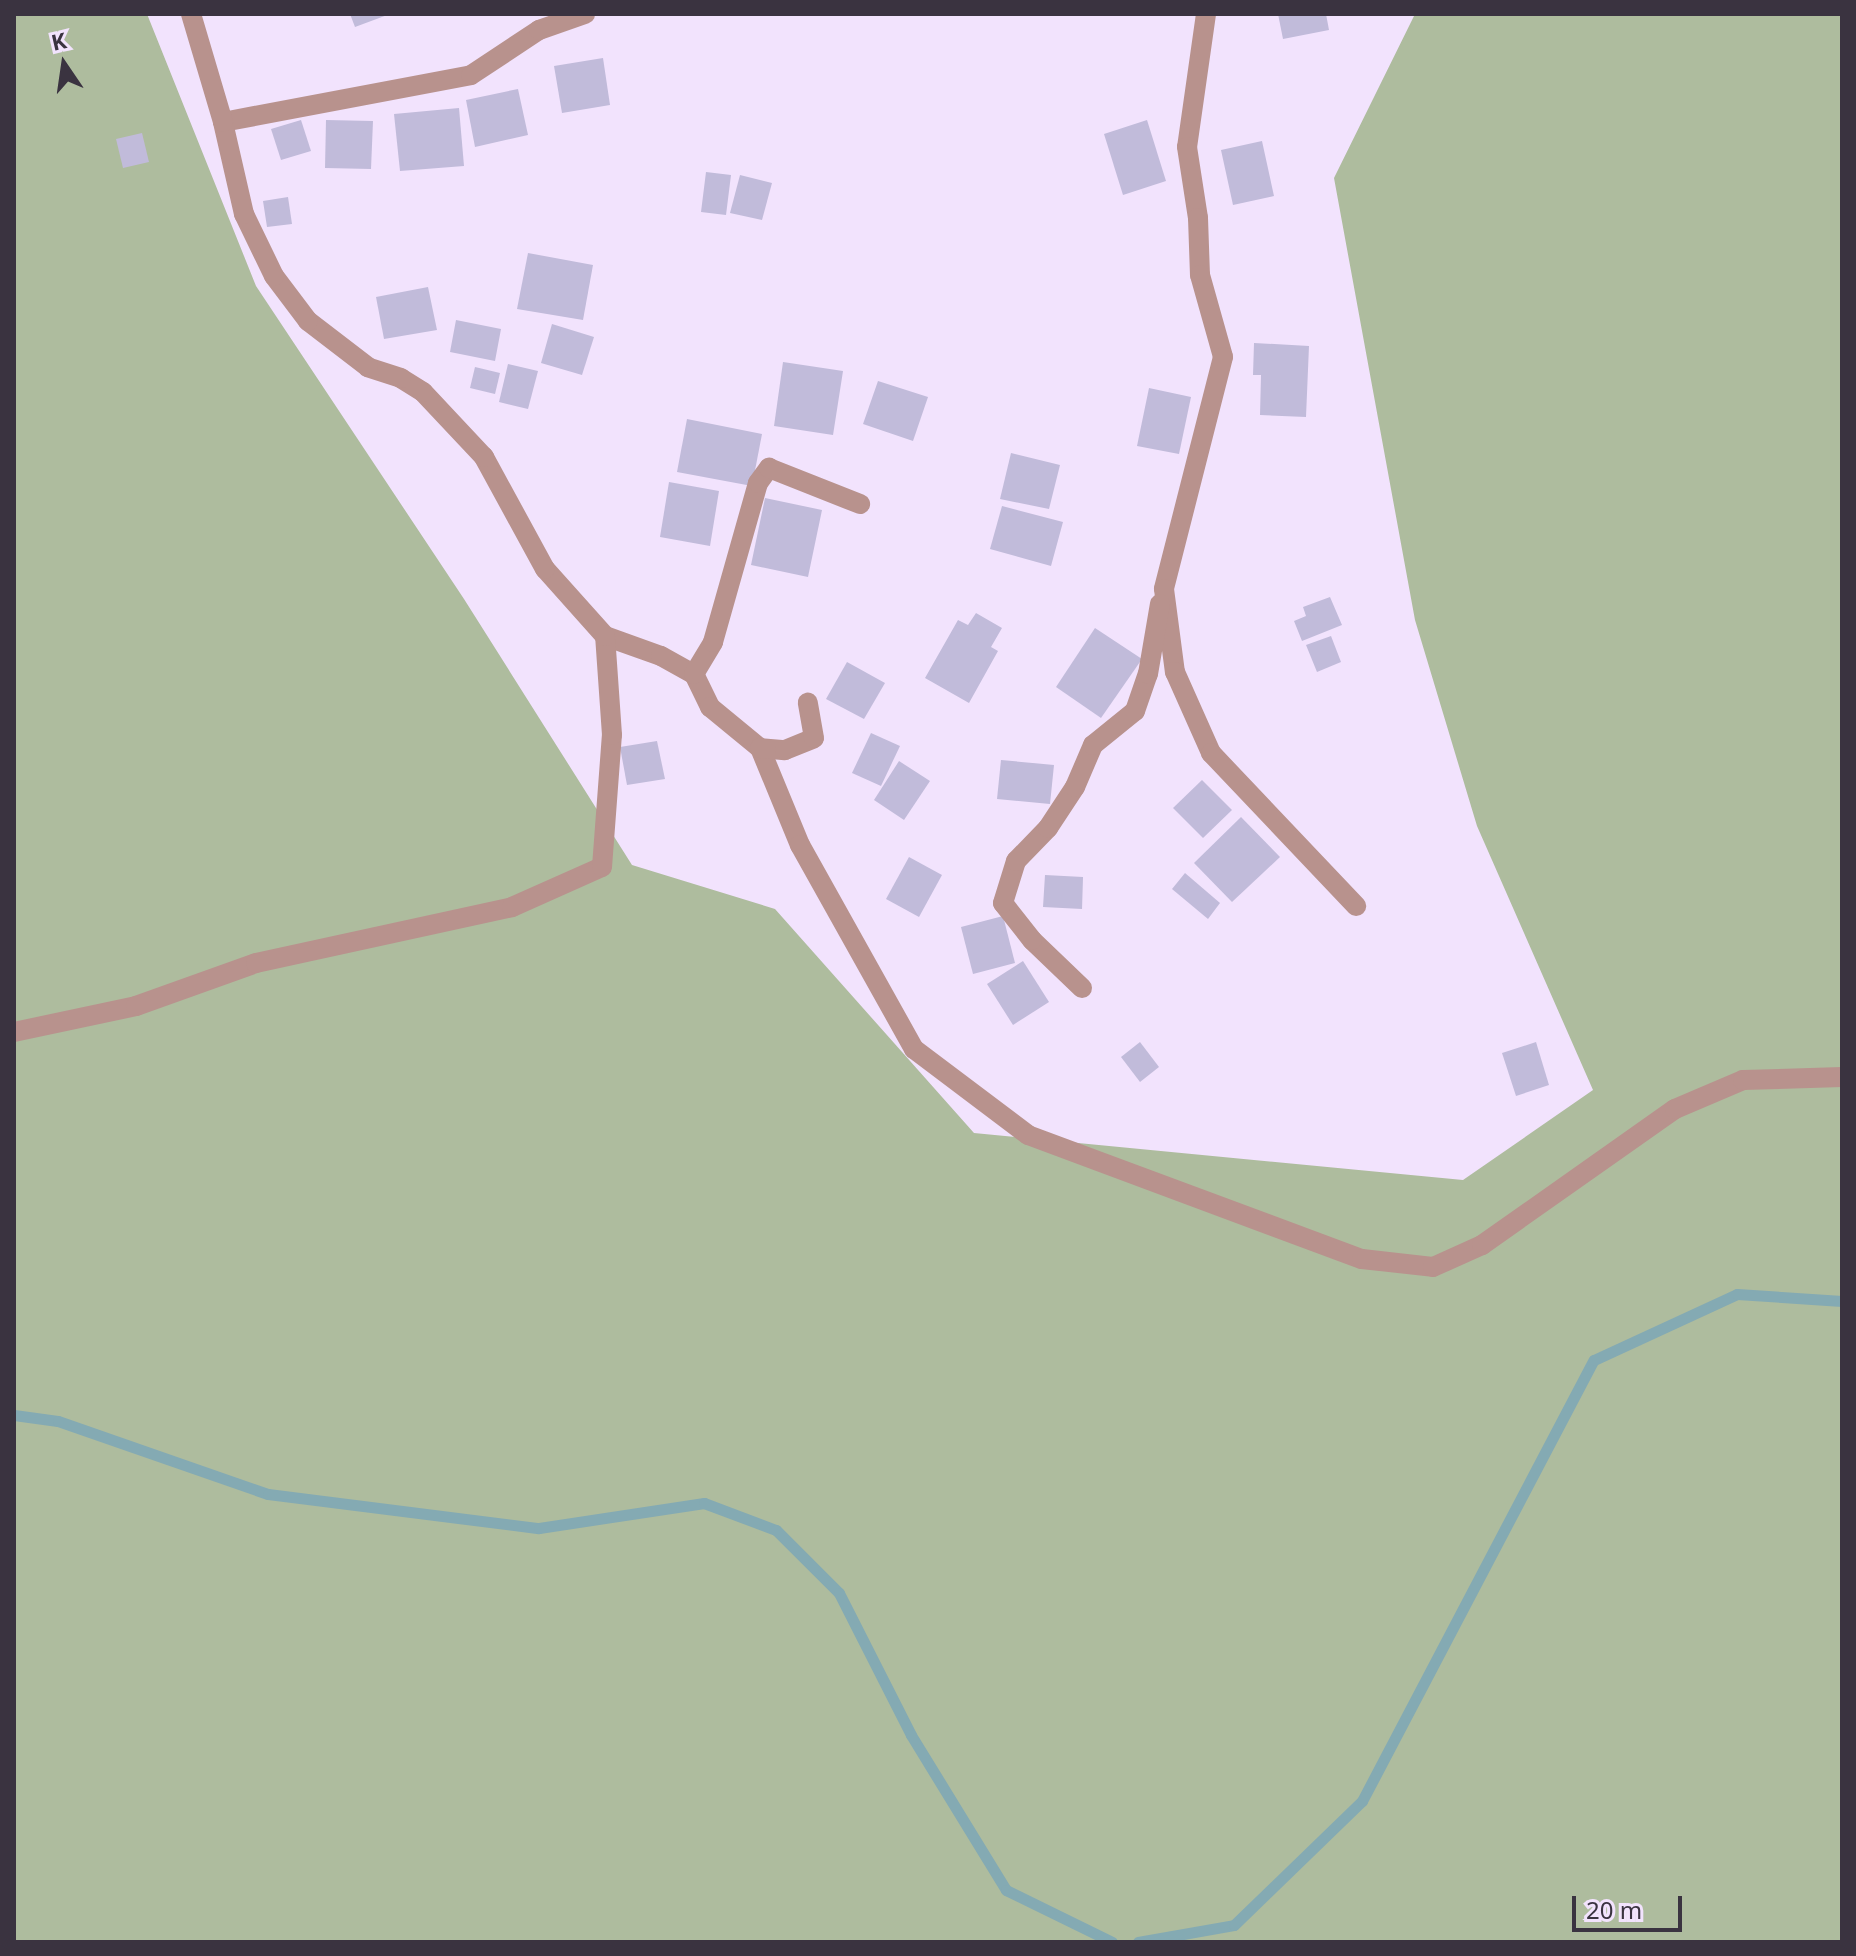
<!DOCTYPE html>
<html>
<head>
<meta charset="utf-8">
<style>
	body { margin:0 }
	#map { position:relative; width:1856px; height:1956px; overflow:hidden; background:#f2e3fd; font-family:"Noto Sans",sans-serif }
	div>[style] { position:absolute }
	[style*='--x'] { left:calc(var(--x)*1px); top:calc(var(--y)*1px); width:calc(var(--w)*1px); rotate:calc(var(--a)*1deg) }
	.forest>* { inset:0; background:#aebc9e }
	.stream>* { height:11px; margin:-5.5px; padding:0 5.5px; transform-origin:5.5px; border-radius:5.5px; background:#84aab3 }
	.building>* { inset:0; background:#c1bbda }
	.minor>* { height:20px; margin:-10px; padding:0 10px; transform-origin:10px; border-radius:10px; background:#b8928d }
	span { translate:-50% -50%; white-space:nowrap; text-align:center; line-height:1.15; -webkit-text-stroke:7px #f2e3fd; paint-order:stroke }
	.frame { position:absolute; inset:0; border:16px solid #3a3340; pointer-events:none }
	.north { position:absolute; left:24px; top:24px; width:80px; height:80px; -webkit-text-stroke:6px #f2e3fd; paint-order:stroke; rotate:347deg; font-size:22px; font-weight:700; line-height:32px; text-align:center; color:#3a3340 }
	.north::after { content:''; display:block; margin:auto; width:28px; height:36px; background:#3a3340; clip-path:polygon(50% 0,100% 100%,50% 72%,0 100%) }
	.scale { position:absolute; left:1572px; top:1896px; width:110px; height:36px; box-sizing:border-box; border:4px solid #3a3340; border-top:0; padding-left:10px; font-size:24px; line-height:28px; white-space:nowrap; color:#3a3340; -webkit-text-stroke:6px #f2e3fd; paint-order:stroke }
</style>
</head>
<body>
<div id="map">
	<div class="forest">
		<div style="clip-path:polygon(14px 14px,147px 14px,256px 286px,464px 599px,632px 865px,775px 909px,974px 1133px,1463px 1180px,1593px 1090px,1477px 826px,1415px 620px,1334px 178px,1415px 14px,1842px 14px,1842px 1942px,14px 1942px)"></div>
	</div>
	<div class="stream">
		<div style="--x:14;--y:1415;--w:44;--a:7.8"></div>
		<div style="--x:58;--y:1421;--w:222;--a:19.2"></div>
		<div style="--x:268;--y:1494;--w:273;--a:7.2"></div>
		<div style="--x:539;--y:1528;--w:167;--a:-8.6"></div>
		<div style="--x:704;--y:1503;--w:77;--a:20.6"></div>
		<div style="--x:776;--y:1530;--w:89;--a:45"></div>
		<div style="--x:839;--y:1593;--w:159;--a:63.1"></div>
		<div style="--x:911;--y:1735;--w:182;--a:58.5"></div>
		<div style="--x:1006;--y:1890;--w:118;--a:26.1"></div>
		<div style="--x:1138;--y:1942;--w:97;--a:-10"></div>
		<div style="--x:1234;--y:1925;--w:178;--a:-44.1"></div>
		<div style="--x:1362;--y:1801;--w:498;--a:-62.3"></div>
		<div style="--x:1594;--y:1360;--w:157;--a:-24.8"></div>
		<div style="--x:1737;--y:1294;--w:105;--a:3.8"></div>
	</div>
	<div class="building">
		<div style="clip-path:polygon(350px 14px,390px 14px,355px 27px)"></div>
		<div style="clip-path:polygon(1278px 14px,1326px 14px,1329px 30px,1283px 39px)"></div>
		<div style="clip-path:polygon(603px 58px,610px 105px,562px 113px,554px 66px)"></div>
		<div style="clip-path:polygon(518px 89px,528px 135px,475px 147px,466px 100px)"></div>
		<div style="clip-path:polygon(459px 108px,464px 166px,400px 171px,394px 114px)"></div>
		<div style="clip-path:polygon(301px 120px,311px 151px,281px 160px,271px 129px)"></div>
		<div style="clip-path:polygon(326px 120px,373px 121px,371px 169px,325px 168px)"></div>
		<div style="clip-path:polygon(1147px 120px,1166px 181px,1123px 195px,1104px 134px)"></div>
		<div style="clip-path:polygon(142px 133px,149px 162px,123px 168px,116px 139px)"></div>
		<div style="clip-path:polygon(1262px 141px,1274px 196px,1233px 205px,1221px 150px)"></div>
		<div style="clip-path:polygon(706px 172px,731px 175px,726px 215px,701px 212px)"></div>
		<div style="clip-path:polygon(740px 175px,772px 183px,762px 220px,730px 213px)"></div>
		<div style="clip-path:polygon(288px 197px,292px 224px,267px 227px,263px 201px)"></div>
		<div style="clip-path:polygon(528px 253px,593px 265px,583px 320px,517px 309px)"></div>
		<div style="clip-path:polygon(428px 287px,437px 330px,384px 339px,376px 297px)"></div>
		<div style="clip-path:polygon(456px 320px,501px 329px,495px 361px,450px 352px)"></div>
		<div style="clip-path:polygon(552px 324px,594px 337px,582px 375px,541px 363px)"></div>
		<div style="clip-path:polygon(1254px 343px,1309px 346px,1306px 417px,1260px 415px,1261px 375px,1253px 375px)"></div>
		<div style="clip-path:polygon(783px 362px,843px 371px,833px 435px,774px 426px)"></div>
		<div style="clip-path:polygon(508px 364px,538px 371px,528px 409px,499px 402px)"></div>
		<div style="clip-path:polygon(475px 367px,500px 373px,495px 394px,470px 388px)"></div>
		<div style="clip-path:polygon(878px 381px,928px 397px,913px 441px,863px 424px)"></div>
		<div style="clip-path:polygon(1149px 388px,1191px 397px,1179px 454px,1137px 446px)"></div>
		<div style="clip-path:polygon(687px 419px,762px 434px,752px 486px,677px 472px)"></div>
		<div style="clip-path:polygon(1011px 453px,1060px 465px,1049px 509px,1000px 499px)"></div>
		<div style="clip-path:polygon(669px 482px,719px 491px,710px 546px,660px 537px)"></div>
		<div style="clip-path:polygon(765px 498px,822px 510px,808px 577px,751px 565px)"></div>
		<div style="clip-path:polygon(1002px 506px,1063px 522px,1051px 566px,990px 549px)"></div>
		<div style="clip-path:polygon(1330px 597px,1342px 625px,1302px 641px,1294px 621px,1306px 616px,1303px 607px)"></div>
		<div style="clip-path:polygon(976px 613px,1002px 628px,991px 647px,998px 651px,969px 703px,925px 678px,958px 620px,968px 625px)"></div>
		<div style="clip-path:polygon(1095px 628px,1142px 659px,1101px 718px,1056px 687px)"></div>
		<div style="clip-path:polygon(1331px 636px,1341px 662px,1317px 672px,1306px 645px)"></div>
		<div style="clip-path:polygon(847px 662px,885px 683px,864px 719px,826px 699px)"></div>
		<div style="clip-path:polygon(871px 733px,900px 746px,881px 786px,852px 773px)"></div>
		<div style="clip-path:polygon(657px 741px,665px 779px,627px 785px,620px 747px)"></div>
		<div style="clip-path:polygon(1001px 760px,1054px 765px,1050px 804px,997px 799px)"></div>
		<div style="clip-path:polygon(899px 761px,930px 781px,904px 820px,874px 800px)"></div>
		<div style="clip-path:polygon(1202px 780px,1232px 810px,1203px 838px,1173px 808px)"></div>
		<div style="clip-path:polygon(1241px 817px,1280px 857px,1232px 902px,1194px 863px)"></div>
		<div style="clip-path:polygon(909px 857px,942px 875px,919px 917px,886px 899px)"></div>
		<div style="clip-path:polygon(1185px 873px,1220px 903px,1208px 919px,1172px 889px)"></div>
		<div style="clip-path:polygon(1045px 875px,1083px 877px,1082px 909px,1043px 907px)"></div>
		<div style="clip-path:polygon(1003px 916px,1015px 963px,973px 974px,961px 927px)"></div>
		<div style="clip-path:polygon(1023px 961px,1049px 1002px,1013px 1025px,987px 984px)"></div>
		<div style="clip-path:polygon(1140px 1042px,1159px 1067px,1140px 1082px,1121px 1057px)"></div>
		<div style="clip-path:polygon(1536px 1042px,1549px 1085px,1516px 1096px,1502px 1053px)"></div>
	</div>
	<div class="minor">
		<div style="--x:1206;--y:14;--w:134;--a:98.1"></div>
		<div style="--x:1187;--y:147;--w:72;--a:81.2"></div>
		<div style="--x:1198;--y:218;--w:57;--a:88"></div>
		<div style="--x:1200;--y:275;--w:85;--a:74.3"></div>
		<div style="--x:1223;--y:357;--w:239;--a:104.3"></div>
		<div style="--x:1164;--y:589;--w:84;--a:82.5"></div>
		<div style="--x:1175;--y:672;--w:89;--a:66"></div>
		<div style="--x:1211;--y:753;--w:211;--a:46.5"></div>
		<div style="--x:223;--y:122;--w:252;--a:-10.7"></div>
		<div style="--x:471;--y:75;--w:82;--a:-33.5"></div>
		<div style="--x:539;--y:30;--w:49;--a:-19.2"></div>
		<div style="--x:605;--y:636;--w:59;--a:19.7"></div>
		<div style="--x:661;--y:656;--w:38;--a:29"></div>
		<div style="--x:694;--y:674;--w:37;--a:64"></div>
		<div style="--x:710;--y:707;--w:65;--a:39.4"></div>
		<div style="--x:760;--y:748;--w:105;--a:67.6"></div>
		<div style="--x:800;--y:845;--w:234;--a:60.8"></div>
		<div style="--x:914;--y:1049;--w:143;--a:37"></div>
		<div style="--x:1028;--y:1135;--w:356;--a:20.4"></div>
		<div style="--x:1362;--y:1259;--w:71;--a:6.4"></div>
		<div style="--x:1433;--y:1267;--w:54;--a:-24.2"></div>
		<div style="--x:1482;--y:1245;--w:236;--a:-35.2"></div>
		<div style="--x:1675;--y:1109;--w:74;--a:-23.1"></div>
		<div style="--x:1743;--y:1080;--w:99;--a:-1.7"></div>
		<div style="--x:694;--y:674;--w:37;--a:-59"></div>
		<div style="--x:713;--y:642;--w:165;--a:-74.2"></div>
		<div style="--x:758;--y:483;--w:19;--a:-54"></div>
		<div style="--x:769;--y:468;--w:98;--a:21.6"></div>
		<div style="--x:760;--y:748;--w:25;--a:5"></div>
		<div style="--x:785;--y:750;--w:31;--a:-22"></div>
		<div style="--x:814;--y:738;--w:36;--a:-100"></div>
		<div style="--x:1082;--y:988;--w:69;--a:-136.2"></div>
		<div style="--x:1032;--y:940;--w:47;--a:-128.1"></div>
		<div style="--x:1003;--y:903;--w:44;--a:-72.8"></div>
		<div style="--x:1016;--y:861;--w:46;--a:-45.9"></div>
		<div style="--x:1048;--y:828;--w:49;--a:-56.6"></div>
		<div style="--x:1075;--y:787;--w:46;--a:-66.8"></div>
		<div style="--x:1093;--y:745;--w:54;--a:-39"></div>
		<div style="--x:1135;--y:711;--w:39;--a:-71"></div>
		<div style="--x:1148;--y:674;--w:71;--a:-80.3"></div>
		<div style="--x:14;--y:1032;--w:125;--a:-12"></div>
		<div style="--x:136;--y:1006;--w:127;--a:-19.7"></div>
		<div style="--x:256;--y:963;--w:262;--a:-12.3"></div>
		<div style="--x:512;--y:907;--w:98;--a:-24"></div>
		<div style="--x:602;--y:867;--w:132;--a:-85.7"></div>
		<div style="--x:612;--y:735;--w:99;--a:-94"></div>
		<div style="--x:605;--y:636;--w:90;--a:-131.8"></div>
		<div style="--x:545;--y:569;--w:128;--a:-118.6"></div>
		<div style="--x:484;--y:457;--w:89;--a:-133.2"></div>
		<div style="--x:423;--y:392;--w:26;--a:-148"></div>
		<div style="--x:401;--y:378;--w:35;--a:-162"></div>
		<div style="--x:368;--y:367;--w:76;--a:-142.5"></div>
		<div style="--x:308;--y:321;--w:56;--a:-127.1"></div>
		<div style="--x:274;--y:276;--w:69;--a:-115.8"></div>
		<div style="--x:244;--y:214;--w:94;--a:-102.9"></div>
		<div style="--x:223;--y:122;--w:113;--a:-106.5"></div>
	</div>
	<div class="frame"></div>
	<div class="north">K</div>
	<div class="scale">20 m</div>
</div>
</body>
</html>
